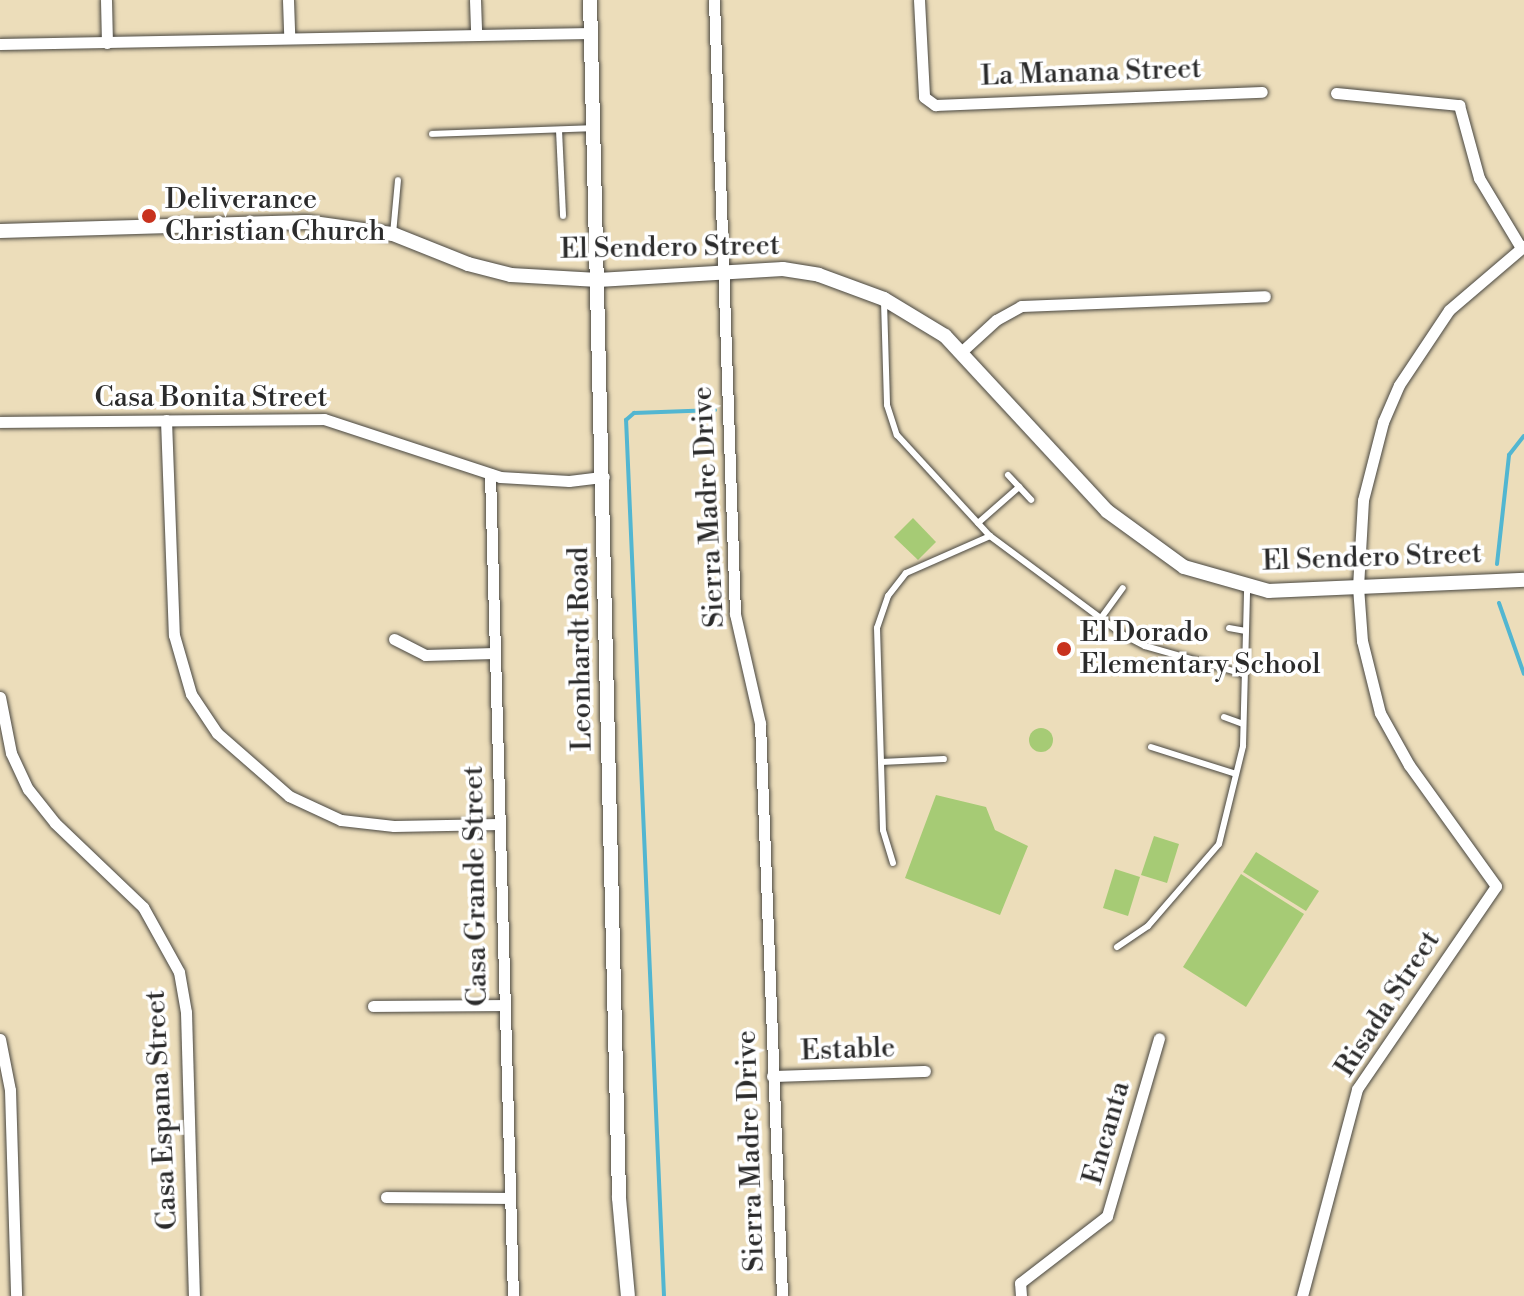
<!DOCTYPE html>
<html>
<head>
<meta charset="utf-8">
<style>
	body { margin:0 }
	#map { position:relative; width:1524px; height:1296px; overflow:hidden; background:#ecddba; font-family:"Libre Bodoni",serif }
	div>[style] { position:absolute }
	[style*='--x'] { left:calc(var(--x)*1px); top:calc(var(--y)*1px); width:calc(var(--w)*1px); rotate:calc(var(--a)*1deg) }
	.green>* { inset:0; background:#a6cb75 }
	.round { border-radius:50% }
	.stream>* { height:4px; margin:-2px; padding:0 2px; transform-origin:2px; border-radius:2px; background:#52b6d1 }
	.roads { filter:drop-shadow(0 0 2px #484640) drop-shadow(0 0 2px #484640) }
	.service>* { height:6px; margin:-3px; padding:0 3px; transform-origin:3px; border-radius:3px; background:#fff }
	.minor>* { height:11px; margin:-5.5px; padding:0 5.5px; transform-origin:5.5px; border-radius:5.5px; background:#fff }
	.tertiary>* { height:14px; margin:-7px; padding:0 7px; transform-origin:7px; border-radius:7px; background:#fff }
	.dots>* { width:22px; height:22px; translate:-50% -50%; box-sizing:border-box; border:4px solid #fff; border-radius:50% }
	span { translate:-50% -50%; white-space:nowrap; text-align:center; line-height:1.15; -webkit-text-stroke:7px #fff; paint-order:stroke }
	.street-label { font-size:28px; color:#2b2b2b }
	.poi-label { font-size:28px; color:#2b2b2b }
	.left { translate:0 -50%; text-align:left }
</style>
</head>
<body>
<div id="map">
	<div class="green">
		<div style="clip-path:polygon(913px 518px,936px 542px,918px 560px,894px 537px)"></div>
		<div class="round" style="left:1029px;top:728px;width:24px;height:24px"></div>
		<div style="clip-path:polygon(936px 795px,986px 807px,995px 830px,1028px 846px,1000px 915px,905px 878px)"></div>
		<div style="clip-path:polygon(1154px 836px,1179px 844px,1167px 883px,1141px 875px)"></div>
		<div style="clip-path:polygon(1256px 852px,1319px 891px,1306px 911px,1243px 872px)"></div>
		<div style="clip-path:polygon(1115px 869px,1140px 877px,1128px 916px,1103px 908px)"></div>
		<div style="clip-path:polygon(1241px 874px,1304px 914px,1246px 1007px,1183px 967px)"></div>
	</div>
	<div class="stream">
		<div style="--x:1497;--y:564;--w:110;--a:-83.7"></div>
		<div style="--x:1509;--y:455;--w:24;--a:-52"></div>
		<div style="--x:1499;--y:603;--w:75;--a:70.6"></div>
		<div style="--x:664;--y:1296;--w:877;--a:-92.48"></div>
		<div style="--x:626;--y:420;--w:11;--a:-41"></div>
		<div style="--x:634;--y:413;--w:81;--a:-2.1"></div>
	</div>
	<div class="roads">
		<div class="service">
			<div style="--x:559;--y:130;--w:86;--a:87.3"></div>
			<div style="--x:432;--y:134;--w:162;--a:-2.1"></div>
			<div style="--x:393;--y:234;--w:54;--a:-84.7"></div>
			<div style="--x:884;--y:302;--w:103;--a:88.3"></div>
			<div style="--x:887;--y:405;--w:32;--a:72"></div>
			<div style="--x:897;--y:435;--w:137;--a:47.4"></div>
			<div style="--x:990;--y:536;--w:164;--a:36.6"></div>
			<div style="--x:1122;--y:634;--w:26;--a:28"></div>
			<div style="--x:1145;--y:646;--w:103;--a:15.8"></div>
			<div style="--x:1008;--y:475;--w:34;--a:47"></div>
			<div style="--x:978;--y:523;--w:55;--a:-41.3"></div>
			<div style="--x:1101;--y:618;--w:37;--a:-54"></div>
			<div style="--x:1229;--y:628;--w:17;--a:10"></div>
			<div style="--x:1224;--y:717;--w:20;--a:20"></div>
			<div style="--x:1151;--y:747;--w:89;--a:17.6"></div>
			<div style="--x:881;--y:762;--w:63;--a:-2.7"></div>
			<div style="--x:893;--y:863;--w:34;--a:-107"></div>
			<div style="--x:883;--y:830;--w:202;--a:-91.7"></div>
			<div style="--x:877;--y:628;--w:34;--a:-71"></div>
			<div style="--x:888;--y:596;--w:29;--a:-52"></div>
			<div style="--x:906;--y:573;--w:92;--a:-23.8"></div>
			<div style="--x:1117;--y:947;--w:37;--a:-34"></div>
			<div style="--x:1148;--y:926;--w:108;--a:-49.1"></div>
			<div style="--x:1219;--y:844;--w:101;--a:-76.2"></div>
			<div style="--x:1243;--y:746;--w:158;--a:-88.5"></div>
		</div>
		<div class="minor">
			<div style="--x:106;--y:0;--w:43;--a:88.7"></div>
			<div style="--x:288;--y:0;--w:38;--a:88"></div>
			<div style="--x:475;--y:0;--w:35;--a:88"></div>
			<div style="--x:714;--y:0;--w:614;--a:88.04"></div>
			<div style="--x:735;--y:614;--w:112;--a:77.1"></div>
			<div style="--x:760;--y:723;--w:573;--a:87.8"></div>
			<div style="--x:919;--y:0;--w:97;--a:87"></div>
			<div style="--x:924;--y:97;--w:14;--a:36"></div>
			<div style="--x:935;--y:105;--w:327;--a:-2.3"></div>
			<div style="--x:0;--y:44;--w:591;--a:-1.07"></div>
			<div style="--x:1336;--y:93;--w:124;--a:5.6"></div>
			<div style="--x:1459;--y:105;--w:76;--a:74.7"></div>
			<div style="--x:1479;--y:178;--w:82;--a:59"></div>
			<div style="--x:960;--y:353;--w:49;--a:-42.5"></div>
			<div style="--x:996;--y:320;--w:29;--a:-29"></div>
			<div style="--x:1021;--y:306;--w:244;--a:-2.3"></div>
			<div style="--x:166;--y:420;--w:215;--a:87.9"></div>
			<div style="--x:174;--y:635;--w:61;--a:73.9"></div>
			<div style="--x:191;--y:694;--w:47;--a:56.3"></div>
			<div style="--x:217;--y:733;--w:96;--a:41.2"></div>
			<div style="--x:289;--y:796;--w:57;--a:24.8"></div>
			<div style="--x:341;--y:820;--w:53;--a:6.5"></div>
			<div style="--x:394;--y:826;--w:105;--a:-1.1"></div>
			<div style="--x:0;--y:422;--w:324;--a:-0.5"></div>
			<div style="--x:324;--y:419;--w:185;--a:18.2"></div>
			<div style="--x:500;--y:477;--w:69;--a:3.3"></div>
			<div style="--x:569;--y:481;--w:35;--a:-7"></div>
			<div style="--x:490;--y:474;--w:822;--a:88.4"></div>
			<div style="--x:394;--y:639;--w:35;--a:27"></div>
			<div style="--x:425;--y:655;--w:69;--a:-1.7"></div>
			<div style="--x:0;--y:697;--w:57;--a:78.9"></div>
			<div style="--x:11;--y:753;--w:40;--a:65"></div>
			<div style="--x:28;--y:789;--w:43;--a:51.5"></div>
			<div style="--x:55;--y:823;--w:122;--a:43.7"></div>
			<div style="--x:143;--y:907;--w:74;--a:61"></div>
			<div style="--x:179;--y:972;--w:41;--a:80.1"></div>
			<div style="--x:186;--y:1012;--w:284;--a:88.4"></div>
			<div style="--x:373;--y:1006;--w:130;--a:-0.4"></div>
			<div style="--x:0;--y:1039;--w:52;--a:78.9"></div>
			<div style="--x:10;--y:1090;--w:206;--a:88.3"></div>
			<div style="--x:772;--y:1076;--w:153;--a:-1.9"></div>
			<div style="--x:386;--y:1197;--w:123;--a:0.5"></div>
			<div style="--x:1021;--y:1296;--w:13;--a:-94"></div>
			<div style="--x:1020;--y:1283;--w:110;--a:-37.6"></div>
			<div style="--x:1107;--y:1216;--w:185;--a:-73.7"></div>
			<div style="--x:1302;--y:1296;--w:214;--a:-75.1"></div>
			<div style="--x:1357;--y:1089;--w:246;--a:-55.6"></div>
			<div style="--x:1496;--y:886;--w:149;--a:-125.7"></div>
			<div style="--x:1409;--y:765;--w:60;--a:-119.1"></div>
			<div style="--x:1380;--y:713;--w:74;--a:-104"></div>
			<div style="--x:1362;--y:641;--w:54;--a:-94.2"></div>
			<div style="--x:1358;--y:587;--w:87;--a:-86.7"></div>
			<div style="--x:1363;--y:500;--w:81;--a:-75.6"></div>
			<div style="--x:1383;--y:422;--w:40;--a:-66.6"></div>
			<div style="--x:1399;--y:385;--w:90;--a:-56.3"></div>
			<div style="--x:1449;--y:310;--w:99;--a:-40.5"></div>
		</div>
		<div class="tertiary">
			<div style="--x:590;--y:0;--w:1198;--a:88.61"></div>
			<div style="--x:619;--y:1198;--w:98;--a:84.8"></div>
			<div style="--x:0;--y:231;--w:306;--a:-1.7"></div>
			<div style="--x:306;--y:222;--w:88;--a:7.9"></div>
			<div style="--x:393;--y:234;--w:81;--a:21.8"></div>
			<div style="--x:468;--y:264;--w:44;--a:14.3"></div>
			<div style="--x:511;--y:275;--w:87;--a:3.3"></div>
			<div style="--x:598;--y:280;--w:185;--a:-3.4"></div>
			<div style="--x:783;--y:269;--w:36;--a:9"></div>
			<div style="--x:819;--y:275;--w:69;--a:20.3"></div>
			<div style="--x:884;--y:299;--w:71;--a:31.2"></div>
			<div style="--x:945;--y:336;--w:238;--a:47.2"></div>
			<div style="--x:1107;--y:511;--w:95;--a:36"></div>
			<div style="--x:1184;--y:567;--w:88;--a:15.8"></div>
			<div style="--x:1269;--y:591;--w:255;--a:-2.5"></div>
		</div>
	</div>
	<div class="dots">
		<div style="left:149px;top:216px;background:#c8321e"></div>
		<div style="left:1064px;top:649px;background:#c8321e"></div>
	</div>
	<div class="street-label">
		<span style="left:1091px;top:73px;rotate:-2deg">La Manana Street</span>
		<span style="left:670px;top:248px;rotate:-1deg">El Sendero Street</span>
		<span style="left:211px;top:398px">Casa Bonita Street</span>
		<span style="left:709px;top:507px;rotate:-93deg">Sierra Madre Drive</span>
		<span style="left:1372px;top:558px;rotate:-2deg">El Sendero Street</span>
		<span style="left:581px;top:649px;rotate:-91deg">Leonhardt Road</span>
		<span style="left:476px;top:886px;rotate:-91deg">Casa Grande Street</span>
		<span style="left:1388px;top:1004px;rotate:-57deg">Risada Street</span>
		<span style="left:848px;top:1050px;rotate:-2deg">Estable</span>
		<span style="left:162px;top:1110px;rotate:-93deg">Casa Espana Street</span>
		<span style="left:1107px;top:1133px;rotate:-74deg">Encanta</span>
		<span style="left:751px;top:1151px;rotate:-92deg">Sierra Madre Drive</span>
	</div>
	<div class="poi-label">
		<span class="left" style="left:165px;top:216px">Deliverance<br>Christian Church</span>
		<span class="left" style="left:1080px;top:649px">El Dorado<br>Elementary School</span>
	</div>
</div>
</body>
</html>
